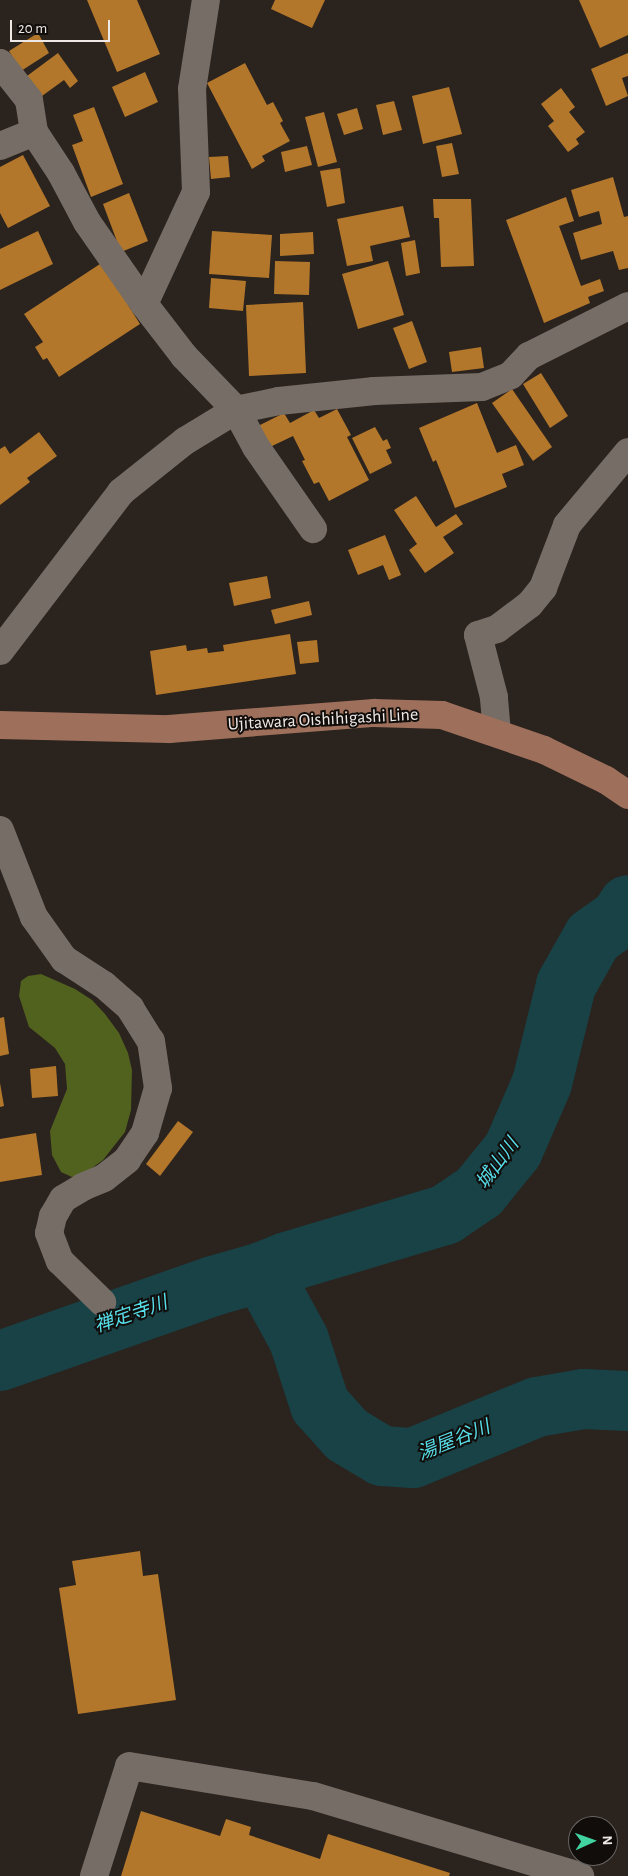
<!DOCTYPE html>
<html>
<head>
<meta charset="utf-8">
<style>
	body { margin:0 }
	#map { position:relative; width:628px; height:1876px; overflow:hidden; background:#2b231e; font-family:"Alegreya Sans","Noto Sans JP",sans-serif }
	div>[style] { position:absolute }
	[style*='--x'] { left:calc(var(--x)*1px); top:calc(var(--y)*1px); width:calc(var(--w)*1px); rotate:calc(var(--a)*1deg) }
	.forest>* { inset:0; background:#51611e }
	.river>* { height:60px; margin:-30px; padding:0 30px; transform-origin:30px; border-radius:30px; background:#184246 }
	.building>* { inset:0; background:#b3772b }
	.minor>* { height:28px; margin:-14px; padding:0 14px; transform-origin:14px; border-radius:14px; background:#766d66 }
	.major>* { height:28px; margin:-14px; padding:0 14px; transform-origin:14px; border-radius:14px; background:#9e705b }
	span { translate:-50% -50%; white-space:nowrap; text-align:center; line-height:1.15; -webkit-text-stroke:4px #110d0b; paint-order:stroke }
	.street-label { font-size:18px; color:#eee9e6 }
	.water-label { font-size:19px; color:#56dee9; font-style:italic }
	.north { position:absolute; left:568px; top:1816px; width:50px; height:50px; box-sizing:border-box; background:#110d0b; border:1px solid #696563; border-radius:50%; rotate:88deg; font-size:14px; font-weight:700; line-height:20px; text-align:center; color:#eee9e6 }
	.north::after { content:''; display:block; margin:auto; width:18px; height:22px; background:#41d4a1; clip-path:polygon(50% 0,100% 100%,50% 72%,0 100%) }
	.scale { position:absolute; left:10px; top:20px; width:100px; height:22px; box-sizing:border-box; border:2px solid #eee9e6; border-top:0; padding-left:6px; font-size:15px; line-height:18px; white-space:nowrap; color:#eee9e6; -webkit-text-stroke:4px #110d0b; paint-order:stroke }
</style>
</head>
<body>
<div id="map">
	<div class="forest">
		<div style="clip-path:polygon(41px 974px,75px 989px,92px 1000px,105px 1014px,119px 1033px,128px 1053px,132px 1070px,131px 1110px,125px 1132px,103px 1160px,85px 1173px,72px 1177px,61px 1172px,52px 1155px,50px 1131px,67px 1089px,65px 1064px,55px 1048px,29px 1027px,19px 996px,21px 981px,28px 976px)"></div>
	</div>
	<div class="river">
		<div style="--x:262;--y:1272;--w:77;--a:61.4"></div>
		<div style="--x:299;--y:1340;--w:68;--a:72.1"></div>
		<div style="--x:320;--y:1405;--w:40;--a:48"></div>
		<div style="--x:347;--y:1435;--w:41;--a:31"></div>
		<div style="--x:382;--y:1456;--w:31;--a:4"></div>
		<div style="--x:413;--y:1458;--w:134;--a:-22.4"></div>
		<div style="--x:537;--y:1407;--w:48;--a:-9.7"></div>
		<div style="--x:584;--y:1399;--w:44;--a:2.6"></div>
		<div style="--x:0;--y:1361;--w:226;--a:-19.4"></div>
		<div style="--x:213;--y:1286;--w:51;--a:-15.9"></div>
		<div style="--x:262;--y:1272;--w:27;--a:-22"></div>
		<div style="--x:287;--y:1262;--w:165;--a:-16.6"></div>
		<div style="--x:445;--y:1215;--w:41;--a:-34.1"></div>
		<div style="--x:479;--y:1192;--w:54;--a:-51"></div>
		<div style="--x:513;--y:1150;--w:73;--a:-66.6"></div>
		<div style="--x:542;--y:1083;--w:101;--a:-76.2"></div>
		<div style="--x:566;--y:985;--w:55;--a:-60.6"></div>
		<div style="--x:593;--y:937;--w:33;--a:-35"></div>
		<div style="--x:620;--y:918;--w:15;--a:-58"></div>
	</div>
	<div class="building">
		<div style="clip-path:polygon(87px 0,137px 0,160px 54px,117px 72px)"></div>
		<div style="clip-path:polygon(275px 0,325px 0,312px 28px,271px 9px)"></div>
		<div style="clip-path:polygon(579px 0,628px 0,628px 35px,600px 48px)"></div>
		<div style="clip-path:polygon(38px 33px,49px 53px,21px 71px,9px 51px)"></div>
		<div style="clip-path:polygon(58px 53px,78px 81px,70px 88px,64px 80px,42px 96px,27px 76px)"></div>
		<div style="clip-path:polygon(628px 53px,628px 76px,622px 78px,628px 96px,606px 106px,591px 69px)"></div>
		<div style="clip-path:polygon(245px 63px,267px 105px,273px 102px,283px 121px,280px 123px,290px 141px,262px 156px,265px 161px,252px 169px,207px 83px)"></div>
		<div style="clip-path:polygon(145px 72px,158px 102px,125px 117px,112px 87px)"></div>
		<div style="clip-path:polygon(449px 87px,462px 134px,423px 144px,412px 96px)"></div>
		<div style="clip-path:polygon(561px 88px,575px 107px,569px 112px,585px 132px,576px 139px,579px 144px,568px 152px,548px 126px,554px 121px,541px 104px)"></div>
		<div style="clip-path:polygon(394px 101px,402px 130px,383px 135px,376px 105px)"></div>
		<div style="clip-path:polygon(94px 107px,123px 184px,91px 197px,72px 145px,83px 141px,73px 115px)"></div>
		<div style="clip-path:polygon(357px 108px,363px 129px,344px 135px,337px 114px)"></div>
		<div style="clip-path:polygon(324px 112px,337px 162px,318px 167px,305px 117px)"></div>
		<div style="clip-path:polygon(452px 143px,459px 174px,442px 177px,436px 146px)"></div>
		<div style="clip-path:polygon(307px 146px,312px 165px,285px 172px,281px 152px)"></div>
		<div style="clip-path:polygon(23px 155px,50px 206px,8px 228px,0 213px,0 167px)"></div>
		<div style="clip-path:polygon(228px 156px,230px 177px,211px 179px,209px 157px)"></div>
		<div style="clip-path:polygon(340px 168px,345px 203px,327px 207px,320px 171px)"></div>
		<div style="clip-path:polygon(613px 177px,624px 217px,628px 216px,628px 268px,619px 270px,613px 251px,581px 260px,573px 233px,602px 224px,599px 211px,579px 217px,571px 190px)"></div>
		<div style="clip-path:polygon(129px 193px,148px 241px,121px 252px,103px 204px)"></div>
		<div style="clip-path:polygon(566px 197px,574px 221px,559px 226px,581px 286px,600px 279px,604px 291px,588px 297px,590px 303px,544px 323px,506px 220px)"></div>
		<div style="clip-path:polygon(433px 199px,471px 199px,474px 266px,441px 267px,439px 218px,434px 218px)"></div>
		<div style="clip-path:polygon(403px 206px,410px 237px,370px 246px,373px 261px,347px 266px,337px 219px)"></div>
		<div style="clip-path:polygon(38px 231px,53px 264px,0 290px,0 249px)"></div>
		<div style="clip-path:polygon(212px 231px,272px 235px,269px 278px,209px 274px)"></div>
		<div style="clip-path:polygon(313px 232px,314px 254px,280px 256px,280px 234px)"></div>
		<div style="clip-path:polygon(415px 240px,420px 273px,406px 276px,401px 243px)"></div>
		<div style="clip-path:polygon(275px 261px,310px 262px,309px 295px,274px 294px)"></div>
		<div style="clip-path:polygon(388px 261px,404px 315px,358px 329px,342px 274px)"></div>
		<div style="clip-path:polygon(103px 262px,131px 304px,128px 305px,140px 324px,59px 377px,47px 358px,43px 360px,35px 347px,43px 342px,24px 314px)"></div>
		<div style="clip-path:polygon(211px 278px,246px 281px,243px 311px,209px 308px)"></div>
		<div style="clip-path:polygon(303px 302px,306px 373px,249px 376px,246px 305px)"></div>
		<div style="clip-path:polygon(412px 321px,427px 362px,409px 369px,393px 328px)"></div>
		<div style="clip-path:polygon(481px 347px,484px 368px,452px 372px,449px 352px)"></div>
		<div style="clip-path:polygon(541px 373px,568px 416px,550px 428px,523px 384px)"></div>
		<div style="clip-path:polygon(512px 389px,552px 447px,533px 461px,492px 403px)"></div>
		<div style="clip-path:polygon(477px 403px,497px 453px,516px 445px,524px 465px,502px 474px,507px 487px,455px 508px,436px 460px,433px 462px,419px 428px)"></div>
		<div style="clip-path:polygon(337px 409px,351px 435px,347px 437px,369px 480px,329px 501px,319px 482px,314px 484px,302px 461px,305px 460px,293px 436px,270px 447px,258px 426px,284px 413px,290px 423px,314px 410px,319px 418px)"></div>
		<div style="clip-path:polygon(375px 427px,383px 441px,387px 439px,391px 448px,386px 450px,392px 463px,370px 474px,352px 438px)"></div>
		<div style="clip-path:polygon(39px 432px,57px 456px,27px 478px,30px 482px,0 505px,0 449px,5px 446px,10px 454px)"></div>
		<div style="clip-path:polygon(416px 496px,436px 527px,456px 514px,463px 524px,443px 537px,454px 553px,425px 573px,409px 550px,417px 544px,394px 510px)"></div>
		<div style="clip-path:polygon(385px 535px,401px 575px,389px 580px,383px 565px,358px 575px,348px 550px)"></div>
		<div style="clip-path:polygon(267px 576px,271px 598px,234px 606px,229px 583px)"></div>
		<div style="clip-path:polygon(309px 601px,312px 615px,275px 624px,271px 610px)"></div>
		<div style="clip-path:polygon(290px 634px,296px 674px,156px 695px,150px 651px,186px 645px,187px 651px,207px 648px,208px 653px,224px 651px,223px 645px)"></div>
		<div style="clip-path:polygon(317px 640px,319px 662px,300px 664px,297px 642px)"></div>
		<div style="clip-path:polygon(4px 1017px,9px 1054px,0 1056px,0 1018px)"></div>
		<div style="clip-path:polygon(56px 1066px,58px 1096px,32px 1098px,30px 1069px)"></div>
		<div style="clip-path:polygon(0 1083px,4px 1106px,0 1107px)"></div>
		<div style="clip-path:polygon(178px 1121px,193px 1132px,160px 1176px,146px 1164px)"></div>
		<div style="clip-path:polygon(36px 1133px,42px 1175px,0 1182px,0 1139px)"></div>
		<div style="clip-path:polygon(140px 1551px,143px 1576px,158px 1574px,176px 1700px,78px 1714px,59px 1588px,76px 1585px,72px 1561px)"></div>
		<div style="clip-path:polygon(141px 1811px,220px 1836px,226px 1819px,251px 1827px,249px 1835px,320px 1859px,328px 1834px,450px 1873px,449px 1876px,121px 1876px)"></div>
	</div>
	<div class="minor">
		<div style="--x:0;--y:63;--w:47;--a:51.9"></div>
		<div style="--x:29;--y:100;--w:32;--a:81"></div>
		<div style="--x:34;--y:132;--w:49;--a:56.6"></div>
		<div style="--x:61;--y:173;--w:55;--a:62"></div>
		<div style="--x:87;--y:222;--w:100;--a:55.2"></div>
		<div style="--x:144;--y:304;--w:66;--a:52.4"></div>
		<div style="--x:184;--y:356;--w:75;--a:46.1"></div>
		<div style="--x:236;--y:410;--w:42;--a:61.6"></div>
		<div style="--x:256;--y:447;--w:100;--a:55.2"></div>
		<div style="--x:0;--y:146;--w:37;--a:-22"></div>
		<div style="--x:144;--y:304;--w:123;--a:-65.1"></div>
		<div style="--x:196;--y:192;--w:103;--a:-92.2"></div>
		<div style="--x:192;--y:89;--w:90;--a:-81.1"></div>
		<div style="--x:0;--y:651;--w:200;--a:-52.7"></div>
		<div style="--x:121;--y:492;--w:82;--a:-38.6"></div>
		<div style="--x:185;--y:441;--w:60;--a:-31.3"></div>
		<div style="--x:236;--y:410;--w:44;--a:-11.8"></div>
		<div style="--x:279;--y:401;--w:96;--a:-6"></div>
		<div style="--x:374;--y:391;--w:108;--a:-2.1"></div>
		<div style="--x:482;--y:387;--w:31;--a:-22"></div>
		<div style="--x:511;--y:375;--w:26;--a:-47"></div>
		<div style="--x:529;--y:356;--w:111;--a:-26.8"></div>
		<div style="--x:497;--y:733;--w:36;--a:-95"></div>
		<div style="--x:494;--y:697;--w:64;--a:-104.5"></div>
		<div style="--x:478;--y:635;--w:20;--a:-18"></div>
		<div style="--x:497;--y:629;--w:41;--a:-37.1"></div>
		<div style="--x:530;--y:604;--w:21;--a:-51"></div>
		<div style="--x:543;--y:588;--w:67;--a:-69.1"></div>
		<div style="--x:567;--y:525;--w:95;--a:-50.1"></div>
		<div style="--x:0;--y:830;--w:93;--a:68.7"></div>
		<div style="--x:34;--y:917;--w:52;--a:54.5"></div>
		<div style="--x:64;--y:959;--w:48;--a:33"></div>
		<div style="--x:104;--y:985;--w:35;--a:41"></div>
		<div style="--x:130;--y:1008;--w:39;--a:58"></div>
		<div style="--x:151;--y:1041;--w:48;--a:81.5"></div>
		<div style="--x:158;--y:1088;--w:47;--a:106.1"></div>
		<div style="--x:145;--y:1133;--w:32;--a:124"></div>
		<div style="--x:127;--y:1160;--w:29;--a:142"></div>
		<div style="--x:104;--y:1178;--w:23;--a:157"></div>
		<div style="--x:83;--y:1187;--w:23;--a:149"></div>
		<div style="--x:63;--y:1199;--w:20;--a:120"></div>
		<div style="--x:53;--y:1216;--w:17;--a:103"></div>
		<div style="--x:49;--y:1233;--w:30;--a:69"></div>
		<div style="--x:60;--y:1261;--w:59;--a:44.3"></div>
		<div style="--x:94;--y:1876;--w:115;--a:-72.3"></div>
		<div style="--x:129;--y:1766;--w:186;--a:9.3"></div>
		<div style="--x:313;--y:1796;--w:279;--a:16.7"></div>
	</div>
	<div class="major">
		<div style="--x:0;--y:725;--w:169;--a:1.4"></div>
		<div style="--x:169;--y:729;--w:206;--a:-4.5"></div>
		<div style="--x:374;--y:713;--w:68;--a:1.7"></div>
		<div style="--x:442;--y:715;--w:108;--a:18.9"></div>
		<div style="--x:544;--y:750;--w:69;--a:25.8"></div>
		<div style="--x:606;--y:780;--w:27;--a:34"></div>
	</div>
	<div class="street-label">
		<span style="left:323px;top:720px;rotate:-3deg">Ujitawara Oishihigashi Line</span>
	</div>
	<div class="water-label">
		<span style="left:498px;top:1164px;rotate:-54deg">城山川</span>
		<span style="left:131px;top:1315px;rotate:-19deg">禅定寺川</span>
		<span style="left:454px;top:1441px;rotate:-22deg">湯屋谷川</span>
	</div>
	<div class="north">N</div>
	<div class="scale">20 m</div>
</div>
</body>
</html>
